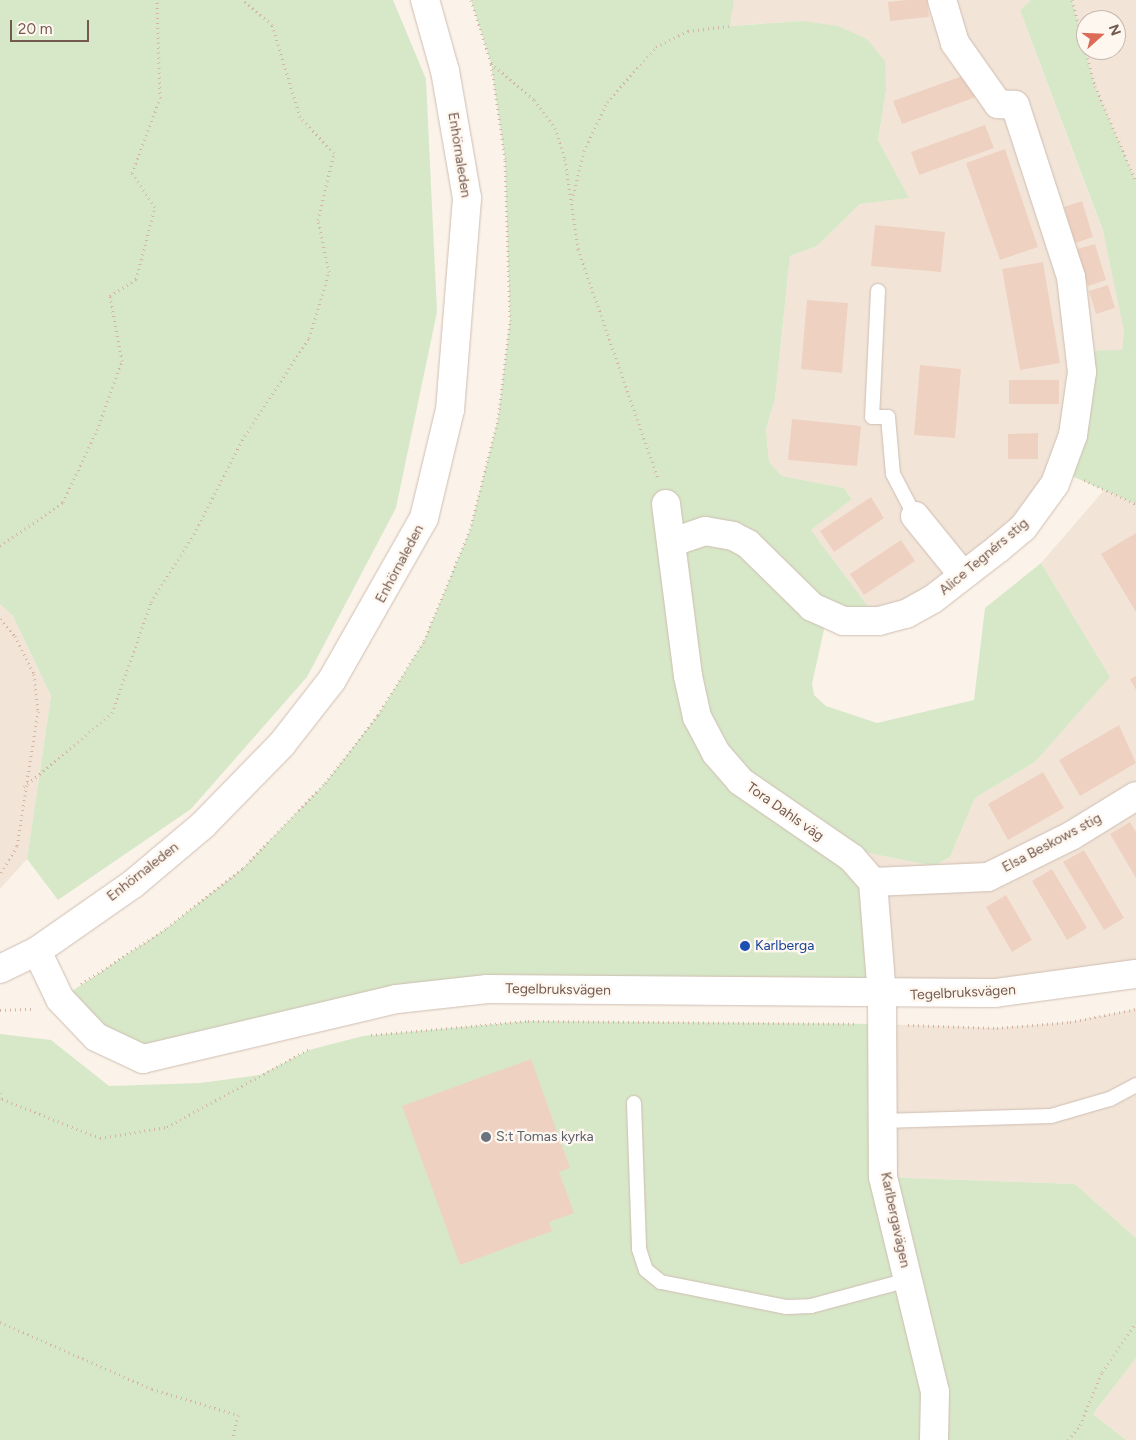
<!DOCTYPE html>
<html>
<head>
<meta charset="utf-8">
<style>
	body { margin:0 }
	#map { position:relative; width:1136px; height:1440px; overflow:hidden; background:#fbf3e9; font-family:Figtree,sans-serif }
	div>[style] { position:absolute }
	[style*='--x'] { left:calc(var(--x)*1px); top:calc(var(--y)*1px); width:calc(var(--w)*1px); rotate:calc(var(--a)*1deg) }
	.residential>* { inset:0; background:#f2e5d8 }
	.green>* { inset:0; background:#d7e8c8 }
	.building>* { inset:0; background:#efd1c2 }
	.path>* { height:3px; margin-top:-1.5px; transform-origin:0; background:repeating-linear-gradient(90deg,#d4b4a5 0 1px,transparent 0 5px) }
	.roads { filter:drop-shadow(0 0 1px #cfbdb2) drop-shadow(0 0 1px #cfbdb2) }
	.lane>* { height:14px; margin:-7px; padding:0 7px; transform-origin:7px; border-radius:7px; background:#fff }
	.street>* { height:28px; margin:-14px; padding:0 14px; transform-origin:14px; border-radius:14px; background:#fff }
	.secondary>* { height:28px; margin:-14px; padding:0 14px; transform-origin:14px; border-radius:14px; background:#fff }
	.dots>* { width:14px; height:14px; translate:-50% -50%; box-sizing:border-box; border:2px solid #fef7ef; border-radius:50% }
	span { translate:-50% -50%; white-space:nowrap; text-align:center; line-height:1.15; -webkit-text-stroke:4.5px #fef7ef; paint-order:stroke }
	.street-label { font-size:14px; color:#74594e }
	.transit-label { font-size:14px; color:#164399 }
	.left { translate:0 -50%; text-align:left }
	.worship-label { font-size:14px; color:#5b616d }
	.north { position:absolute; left:1076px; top:10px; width:50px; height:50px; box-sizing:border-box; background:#fef7ef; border:1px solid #c7b8af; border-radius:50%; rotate:70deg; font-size:14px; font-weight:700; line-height:20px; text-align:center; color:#74594e }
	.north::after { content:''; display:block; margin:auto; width:18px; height:22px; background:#dc6c57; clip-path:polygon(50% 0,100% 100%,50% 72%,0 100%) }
	.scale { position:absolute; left:10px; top:20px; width:79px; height:22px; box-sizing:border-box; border:2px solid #74594e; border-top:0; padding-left:6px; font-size:15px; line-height:18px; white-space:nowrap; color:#74594e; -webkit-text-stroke:4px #fef7ef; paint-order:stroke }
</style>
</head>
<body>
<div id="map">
	<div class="residential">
		<div style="clip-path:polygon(734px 0,1031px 0,1020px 10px,1103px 232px,1114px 274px,1124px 331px,1122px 350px,1041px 506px,879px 621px,811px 530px,852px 498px,844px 488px,782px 476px,769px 462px,766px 429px,775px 399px,790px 256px,817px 246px,860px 204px,908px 198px,878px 140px,886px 91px,802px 21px,729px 26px)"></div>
		<div style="clip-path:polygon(evenodd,1072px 0,1136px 0,1136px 181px,1095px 86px,1072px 0,1086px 20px,1116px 20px,1116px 50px,1086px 50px,1086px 20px)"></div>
		<div style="clip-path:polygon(1105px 489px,1136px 504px,1136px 974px,882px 996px,863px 852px,934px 866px,950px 857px,975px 798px,1035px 762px,1109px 677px,1041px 563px)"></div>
		<div style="clip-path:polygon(0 604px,13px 616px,51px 696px,27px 859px,0 889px)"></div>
		<div style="clip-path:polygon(1136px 1009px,1136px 1238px,1075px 1184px,883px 1177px,881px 1024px,997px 1028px,1070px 1022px)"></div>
		<div style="clip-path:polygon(1136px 1358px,1136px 1440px,1126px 1440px,1093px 1414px)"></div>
	</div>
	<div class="green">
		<div style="clip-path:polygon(0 0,393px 0,426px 79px,437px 312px,396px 508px,307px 677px,191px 809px,58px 900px,27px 859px,51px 696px,13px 616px,0 604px)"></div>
		<div style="clip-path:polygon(471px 0,734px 0,730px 26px,802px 21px,838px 26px,867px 39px,885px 61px,886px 91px,878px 140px,909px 198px,860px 204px,817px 246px,790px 256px,775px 399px,766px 429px,769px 462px,782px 476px,844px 488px,852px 499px,811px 530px,879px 621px,827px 616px,812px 684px,814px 695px,826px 706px,877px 723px,974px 700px,985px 608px,1041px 563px,1110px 677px,1035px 762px,975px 798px,950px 857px,934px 866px,863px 852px,873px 882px,882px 996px,487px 989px,143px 1059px,60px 999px,167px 928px,243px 868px,325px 783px,378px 715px,424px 641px,470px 530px,498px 419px,510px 321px,505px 159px,491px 63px)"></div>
		<div style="clip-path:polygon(1031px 0,1072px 0,1095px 86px,1136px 181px,1136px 504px,1060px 471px,1081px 351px,1122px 350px,1124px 331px,1103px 231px,1020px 10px)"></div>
		<div style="clip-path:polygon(528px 1021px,881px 1024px,883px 1177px,1075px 1184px,1136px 1238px,1136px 1358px,1093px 1414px,1126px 1440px,0 1440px,0 1034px,51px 1040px,109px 1086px,200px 1083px,260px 1075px,309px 1050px,363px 1036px)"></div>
	</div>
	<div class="building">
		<div style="clip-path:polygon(907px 0,927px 0,929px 17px,890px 21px,888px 2px)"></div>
		<div style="clip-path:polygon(968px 74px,976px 97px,902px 124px,893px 101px)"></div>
		<div style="clip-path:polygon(985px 125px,994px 148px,919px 175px,911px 152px)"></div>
		<div style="clip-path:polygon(1005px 149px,1038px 247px,1000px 260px,966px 163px)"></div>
		<div style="clip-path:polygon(1082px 201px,1093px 237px,1075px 243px,1064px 207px)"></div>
		<div style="clip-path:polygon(875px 225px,945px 232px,941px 272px,871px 266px)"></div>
		<div style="clip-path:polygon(1095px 244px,1106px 280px,1088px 286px,1077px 249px)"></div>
		<div style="clip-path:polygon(1043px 262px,1060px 363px,1020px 370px,1002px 269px)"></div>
		<div style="clip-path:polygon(1108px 285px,1115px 308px,1096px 314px,1089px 291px)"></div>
		<div style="clip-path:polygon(807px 300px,848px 303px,842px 373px,801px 369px)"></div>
		<div style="clip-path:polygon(920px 365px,961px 369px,955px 438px,914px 435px)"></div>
		<div style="clip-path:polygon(1009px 380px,1059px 380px,1059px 404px,1009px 404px)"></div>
		<div style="clip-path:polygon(792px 419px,861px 426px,857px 466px,788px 460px)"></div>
		<div style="clip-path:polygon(1038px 433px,1038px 459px,1008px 459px,1008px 434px)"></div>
		<div style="clip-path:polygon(871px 497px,884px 518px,834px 552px,820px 531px)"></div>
		<div style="clip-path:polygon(1136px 533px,1136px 612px,1101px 554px)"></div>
		<div style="clip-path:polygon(901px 540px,915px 561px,864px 595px,850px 574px)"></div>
		<div style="clip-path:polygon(1136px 676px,1136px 690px,1130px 679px)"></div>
		<div style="clip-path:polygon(1119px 725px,1136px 763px,1080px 796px,1059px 760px)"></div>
		<div style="clip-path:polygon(1043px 772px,1064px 808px,1008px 840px,988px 804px)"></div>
		<div style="clip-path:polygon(1130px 822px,1136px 832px,1136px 878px,1110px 834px)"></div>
		<div style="clip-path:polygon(1084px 850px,1124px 918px,1104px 930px,1063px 862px)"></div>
		<div style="clip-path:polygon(1052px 869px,1087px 928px,1067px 940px,1032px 881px)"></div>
		<div style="clip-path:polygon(1006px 895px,1032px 940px,1012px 952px,986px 907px)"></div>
		<div style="clip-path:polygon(531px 1059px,570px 1168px,559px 1172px,574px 1213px,549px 1222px,552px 1231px,460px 1265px,402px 1106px)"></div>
	</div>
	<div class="path">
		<div style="--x:1072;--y:0;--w:89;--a:75"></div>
		<div style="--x:1095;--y:86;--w:103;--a:66.7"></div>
		<div style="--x:491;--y:63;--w:57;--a:40.7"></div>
		<div style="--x:534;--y:100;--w:35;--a:53"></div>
		<div style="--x:555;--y:128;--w:33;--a:72"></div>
		<div style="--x:565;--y:159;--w:91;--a:81.8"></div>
		<div style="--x:578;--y:249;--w:244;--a:70.8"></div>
		<div style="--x:572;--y:200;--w:50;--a:-76.2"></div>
		<div style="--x:584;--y:151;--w:54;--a:-64.9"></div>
		<div style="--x:607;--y:102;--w:74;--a:-48.3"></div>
		<div style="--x:656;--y:47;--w:36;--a:-27"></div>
		<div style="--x:688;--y:31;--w:41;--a:-7"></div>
		<div style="--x:1084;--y:480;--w:57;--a:24.8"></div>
		<div style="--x:0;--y:546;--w:77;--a:-34.9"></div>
		<div style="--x:63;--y:502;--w:80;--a:-64.7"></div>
		<div style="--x:97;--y:430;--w:73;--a:-70.1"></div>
		<div style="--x:122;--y:361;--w:66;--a:-100.5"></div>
		<div style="--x:110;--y:296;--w:31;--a:-33"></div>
		<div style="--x:136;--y:279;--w:74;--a:-75.2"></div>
		<div style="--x:155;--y:207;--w:41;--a:-124.1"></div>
		<div style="--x:132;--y:173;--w:80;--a:-69.5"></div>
		<div style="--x:160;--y:98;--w:98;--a:-91.8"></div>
		<div style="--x:0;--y:619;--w:23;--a:49"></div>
		<div style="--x:15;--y:636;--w:42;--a:63.4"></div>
		<div style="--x:34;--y:674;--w:37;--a:84"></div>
		<div style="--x:38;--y:711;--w:137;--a:98.8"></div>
		<div style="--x:17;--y:846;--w:33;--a:121"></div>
		<div style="--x:24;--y:787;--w:115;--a:-40.1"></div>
		<div style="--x:112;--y:713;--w:118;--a:-70.6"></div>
		<div style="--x:151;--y:602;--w:80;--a:-57.7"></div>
		<div style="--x:194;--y:534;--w:106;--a:-62.9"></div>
		<div style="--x:242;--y:440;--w:122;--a:-56.7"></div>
		<div style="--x:309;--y:338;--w:69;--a:-73.1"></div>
		<div style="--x:329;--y:272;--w:53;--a:-101.9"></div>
		<div style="--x:318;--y:220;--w:69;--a:-76.6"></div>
		<div style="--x:334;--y:153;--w:50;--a:-133.4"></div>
		<div style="--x:300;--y:117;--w:96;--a:-106.9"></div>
		<div style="--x:272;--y:25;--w:38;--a:-139"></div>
		<div style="--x:81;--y:984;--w:103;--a:-33.1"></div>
		<div style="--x:167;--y:928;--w:97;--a:-38.3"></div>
		<div style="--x:243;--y:868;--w:118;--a:-46"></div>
		<div style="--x:325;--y:783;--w:86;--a:-52.1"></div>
		<div style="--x:378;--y:715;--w:87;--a:-58.1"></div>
		<div style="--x:424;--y:641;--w:120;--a:-67.5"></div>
		<div style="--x:470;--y:530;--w:114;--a:-75.8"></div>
		<div style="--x:498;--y:419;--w:99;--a:-83"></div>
		<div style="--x:510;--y:321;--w:162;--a:-91.8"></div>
		<div style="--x:505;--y:159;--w:97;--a:-98.3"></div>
		<div style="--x:491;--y:63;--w:66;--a:-107.6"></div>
		<div style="--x:0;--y:1010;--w:34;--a:-2"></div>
		<div style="--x:908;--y:1025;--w:89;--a:1.9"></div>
		<div style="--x:997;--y:1028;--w:73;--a:-4.7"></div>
		<div style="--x:1070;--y:1022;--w:67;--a:-11.1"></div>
		<div style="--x:371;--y:1035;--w:158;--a:-5.1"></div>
		<div style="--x:528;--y:1021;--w:329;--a:0.5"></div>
		<div style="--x:0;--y:1093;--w:6;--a:72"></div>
		<div style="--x:2;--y:1099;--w:105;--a:21.7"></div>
		<div style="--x:100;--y:1138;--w:68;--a:-9.3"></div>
		<div style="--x:167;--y:1127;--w:162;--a:-28.8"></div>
		<div style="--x:0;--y:1322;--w:166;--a:23.8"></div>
		<div style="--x:152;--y:1389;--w:90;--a:16.8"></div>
		<div style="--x:238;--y:1415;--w:26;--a:103"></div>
		<div style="--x:1068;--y:1440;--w:19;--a:-51"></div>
		<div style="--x:1080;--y:1425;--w:57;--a:-67.5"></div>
		<div style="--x:1102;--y:1372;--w:60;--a:-55.2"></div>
	</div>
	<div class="roads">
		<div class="lane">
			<div style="--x:878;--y:291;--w:126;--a:92.7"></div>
			<div style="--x:872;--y:417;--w:16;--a:0"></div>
			<div style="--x:888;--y:417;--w:57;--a:85"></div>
			<div style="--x:893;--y:474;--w:47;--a:62.4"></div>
			<div style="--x:634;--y:1103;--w:146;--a:88"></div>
			<div style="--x:639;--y:1249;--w:22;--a:72"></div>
			<div style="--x:646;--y:1270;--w:19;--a:39"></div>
			<div style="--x:661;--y:1282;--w:127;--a:11.3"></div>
			<div style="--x:786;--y:1307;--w:25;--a:-2"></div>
			<div style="--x:811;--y:1306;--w:100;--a:-15"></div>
			<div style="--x:882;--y:1121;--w:169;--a:-1.7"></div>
			<div style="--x:1051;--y:1116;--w:61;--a:-16.1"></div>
			<div style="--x:1110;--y:1099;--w:30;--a:-28"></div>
		</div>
		<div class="street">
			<div style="--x:666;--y:504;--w:173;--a:82.7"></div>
			<div style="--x:688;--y:676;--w:42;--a:77.6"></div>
			<div style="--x:697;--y:717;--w:41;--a:62.2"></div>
			<div style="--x:716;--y:753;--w:37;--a:49"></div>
			<div style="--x:740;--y:781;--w:136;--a:34.5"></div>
			<div style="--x:852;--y:858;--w:32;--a:49"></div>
			<div style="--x:873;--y:882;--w:114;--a:85.5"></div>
			<div style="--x:882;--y:996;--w:181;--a:89.7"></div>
			<div style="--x:883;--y:1177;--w:221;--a:76.4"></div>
			<div style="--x:935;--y:1392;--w:48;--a:91.2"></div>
			<div style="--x:915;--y:516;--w:76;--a:50.9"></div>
			<div style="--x:673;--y:542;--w:34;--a:-19"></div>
			<div style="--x:705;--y:531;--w:28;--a:10"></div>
			<div style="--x:733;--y:536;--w:17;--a:28"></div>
			<div style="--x:748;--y:544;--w:90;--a:44.5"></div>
			<div style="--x:812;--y:607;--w:34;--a:24"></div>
			<div style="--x:843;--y:621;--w:36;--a:0"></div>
			<div style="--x:879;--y:621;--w:28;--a:-15"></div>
			<div style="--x:906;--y:614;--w:31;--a:-29"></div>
			<div style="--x:933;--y:599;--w:83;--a:-37.7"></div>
			<div style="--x:999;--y:548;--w:31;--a:-40"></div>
			<div style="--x:1023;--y:528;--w:54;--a:-54"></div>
			<div style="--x:1055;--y:484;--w:52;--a:-69.8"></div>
			<div style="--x:1073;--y:435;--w:64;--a:-81.9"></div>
			<div style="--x:1082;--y:372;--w:96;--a:-96.6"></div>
			<div style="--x:1071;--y:277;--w:181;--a:-108"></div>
			<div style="--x:1015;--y:105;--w:17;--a:-177"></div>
			<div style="--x:998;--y:104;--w:75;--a:-125.2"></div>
			<div style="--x:955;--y:43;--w:45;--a:-106.8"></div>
			<div style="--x:873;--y:882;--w:115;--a:-2.5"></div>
			<div style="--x:988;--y:877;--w:93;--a:-26.3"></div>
			<div style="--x:1071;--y:836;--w:76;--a:-31.6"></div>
			<div style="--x:37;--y:951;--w:53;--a:64.4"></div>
			<div style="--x:60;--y:999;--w:52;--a:46.5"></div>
			<div style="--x:96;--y:1037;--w:52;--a:25.1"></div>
			<div style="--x:143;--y:1059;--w:261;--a:-13.3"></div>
			<div style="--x:397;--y:999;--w:91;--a:-6.3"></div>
			<div style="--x:487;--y:989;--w:508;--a:0.45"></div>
			<div style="--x:995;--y:993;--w:142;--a:-7.7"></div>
		</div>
		<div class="secondary">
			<div style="--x:0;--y:969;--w:41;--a:-25.9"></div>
			<div style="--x:37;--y:951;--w:117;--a:-34.9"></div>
			<div style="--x:133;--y:884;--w:92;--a:-40.1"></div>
			<div style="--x:203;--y:825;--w:113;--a:-45.7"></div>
			<div style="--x:282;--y:744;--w:81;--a:-52"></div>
			<div style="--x:332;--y:680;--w:186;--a:-60.4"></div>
			<div style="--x:424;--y:518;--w:111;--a:-76.5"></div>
			<div style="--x:450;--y:410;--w:213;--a:-85.4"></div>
			<div style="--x:467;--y:198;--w:129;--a:-99.8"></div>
			<div style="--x:445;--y:71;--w:74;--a:-105.7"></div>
		</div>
	</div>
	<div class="dots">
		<div style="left:745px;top:946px;background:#1a4fb4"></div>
		<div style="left:486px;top:1137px;background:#6b7280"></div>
	</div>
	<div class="street-label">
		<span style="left:459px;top:155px;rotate:81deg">Enhörnaleden</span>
		<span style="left:984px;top:557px;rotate:-40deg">Alice Tegnérs stig</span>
		<span style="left:400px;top:564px;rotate:-62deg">Enhörnaleden</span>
		<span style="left:785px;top:812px;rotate:35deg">Tora Dahls väg</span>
		<span style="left:1052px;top:843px;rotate:-28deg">Elsa Beskows stig</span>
		<span style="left:143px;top:872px;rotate:-38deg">Enhörnaleden</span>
		<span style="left:558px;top:990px;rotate:1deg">Tegelbruksvägen</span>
		<span style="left:963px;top:993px;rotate:-3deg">Tegelbruksvägen</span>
		<span style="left:895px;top:1220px;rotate:78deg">Karlbergavägen</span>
	</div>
	<div class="transit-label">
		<span class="left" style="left:755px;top:946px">Karlberga</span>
	</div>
	<div class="worship-label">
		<span class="left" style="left:496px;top:1137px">S:t Tomas kyrka</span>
	</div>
	<div class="north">N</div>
	<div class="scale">20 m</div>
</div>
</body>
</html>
